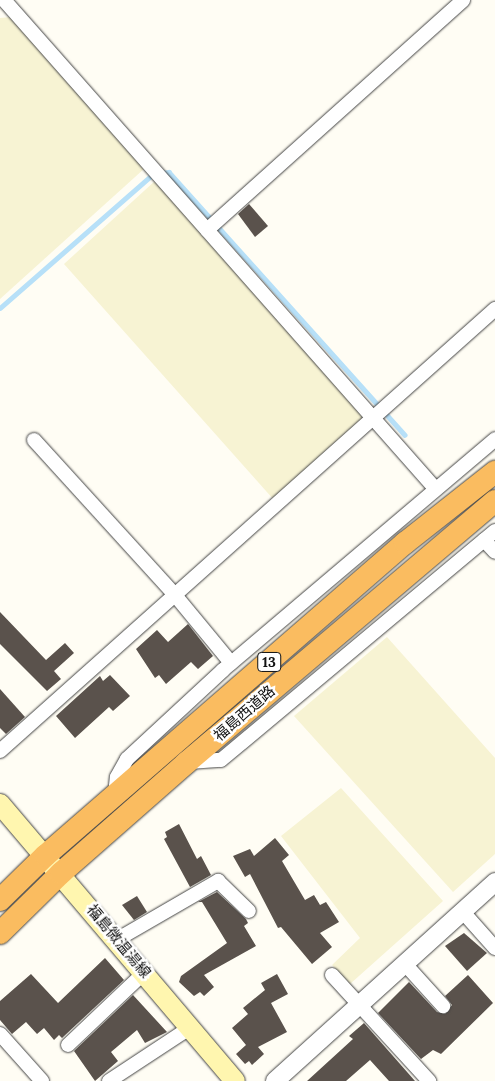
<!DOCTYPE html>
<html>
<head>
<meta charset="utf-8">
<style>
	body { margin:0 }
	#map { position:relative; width:495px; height:1081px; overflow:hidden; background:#fffdf4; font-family:Lora,"Noto Sans JP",serif }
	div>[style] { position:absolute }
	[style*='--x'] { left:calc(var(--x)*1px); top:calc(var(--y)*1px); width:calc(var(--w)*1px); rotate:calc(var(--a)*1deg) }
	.farmland>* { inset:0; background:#f7f3d3 }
	.stream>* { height:4.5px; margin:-2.25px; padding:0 2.25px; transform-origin:2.25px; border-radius:2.25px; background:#b7e0f8 }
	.building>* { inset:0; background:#5a524c }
	.roads { filter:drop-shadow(0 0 1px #444) drop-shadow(0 0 1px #444) }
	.minor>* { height:14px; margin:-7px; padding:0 7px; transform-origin:7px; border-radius:7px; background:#fff }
	.tertiary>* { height:18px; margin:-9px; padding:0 9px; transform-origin:9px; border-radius:9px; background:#fff }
	.secondary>* { height:20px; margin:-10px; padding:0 10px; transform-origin:10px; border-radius:10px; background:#fff6af }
	.trunk>* { height:22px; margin:-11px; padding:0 11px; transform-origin:11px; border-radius:11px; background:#fabc60 }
	span { translate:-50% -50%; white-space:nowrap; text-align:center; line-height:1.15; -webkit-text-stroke:5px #fff; paint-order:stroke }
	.shield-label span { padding:1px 4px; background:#fff; border:1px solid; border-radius:4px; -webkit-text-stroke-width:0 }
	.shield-label { font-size:14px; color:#111; font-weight:700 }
	.street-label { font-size:15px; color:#111 }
</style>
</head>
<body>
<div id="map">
	<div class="farmland">
		<div style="clip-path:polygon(11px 17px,145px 168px,0 299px,0 18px)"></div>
		<div style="clip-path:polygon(156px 180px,362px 412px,362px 422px,274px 500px,64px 264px)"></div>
		<div style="clip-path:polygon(387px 637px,495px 758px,495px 854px,453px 892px,294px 716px)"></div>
		<div style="clip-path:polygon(341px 788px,443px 901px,350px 984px,332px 965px,360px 938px,281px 836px)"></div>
	</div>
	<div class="stream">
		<div style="--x:161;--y:173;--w:8;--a:-7"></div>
		<div style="--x:169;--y:172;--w:353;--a:48.1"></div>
		<div style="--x:0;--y:308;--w:203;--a:-41.2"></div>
	</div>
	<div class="building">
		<div style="clip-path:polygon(249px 204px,268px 226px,255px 237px,238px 214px)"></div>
		<div style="clip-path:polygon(0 612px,46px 660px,65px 643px,74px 653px,54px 671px,61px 679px,47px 691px,0 644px)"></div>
		<div style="clip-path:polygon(188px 624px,213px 656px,198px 669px,191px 662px,166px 684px,159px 675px,155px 678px,136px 649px,157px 630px,168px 642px)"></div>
		<div style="clip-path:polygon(110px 675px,130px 696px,113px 711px,109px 707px,75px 738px,56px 716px,100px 676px,103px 681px)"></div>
		<div style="clip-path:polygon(0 689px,25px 717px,6px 734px,0 728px)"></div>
		<div style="clip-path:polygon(179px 824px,197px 859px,201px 856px,211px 875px,190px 887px,164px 839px,167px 837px,165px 832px)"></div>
		<div style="clip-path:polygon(275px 838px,289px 855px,282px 861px,305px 900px,314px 895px,320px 905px,326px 902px,339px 922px,320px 933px,332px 947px,312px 964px,281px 927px,278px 928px,250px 874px,245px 877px,233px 856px,250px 849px,254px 856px)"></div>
		<div style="clip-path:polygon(217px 892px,246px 919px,248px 923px,244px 926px,256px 946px,204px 975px,214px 987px,204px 996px,200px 992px,194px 996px,179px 982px,181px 976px,227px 943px,202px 902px,198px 902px)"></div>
		<div style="clip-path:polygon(137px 896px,147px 912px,134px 920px,122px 905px)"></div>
		<div style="clip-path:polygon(464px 933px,487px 953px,467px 971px,445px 946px)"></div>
		<div style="clip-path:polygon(105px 958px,124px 980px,62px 1038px,59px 1035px,54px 1040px,44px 1028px,37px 1034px,26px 1022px,12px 1034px,0 1020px,0 1001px,31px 974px,58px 1003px)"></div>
		<div style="clip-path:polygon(277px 974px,288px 994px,271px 1003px,287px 1032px,258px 1047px,264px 1054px,252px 1065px,249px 1061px,245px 1064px,236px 1054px,246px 1045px,232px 1028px,248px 1014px,243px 1008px,265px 990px,261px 983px)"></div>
		<div style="clip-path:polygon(468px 975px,493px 1003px,441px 1054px,433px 1050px,421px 1059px,378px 1013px,409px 982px,437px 1012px,445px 1014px,452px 1005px,445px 996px)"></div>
		<div style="clip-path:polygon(133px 995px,167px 1032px,145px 1043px,137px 1030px,111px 1052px,118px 1061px,95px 1081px,74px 1051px)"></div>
		<div style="clip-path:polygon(364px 1023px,415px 1081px,389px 1081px,370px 1060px,346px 1081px,307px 1081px,353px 1039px,349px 1036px)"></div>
	</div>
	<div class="roads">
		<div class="minor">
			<div style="--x:4;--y:0;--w:650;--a:48.56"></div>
			<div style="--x:207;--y:230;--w:344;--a:-41.9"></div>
			<div style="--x:34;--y:440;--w:210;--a:47.7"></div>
			<div style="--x:175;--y:595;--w:88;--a:50.5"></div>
			<div style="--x:484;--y:540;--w:16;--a:47"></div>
			<div style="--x:0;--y:751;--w:664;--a:-41.76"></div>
			<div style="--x:189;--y:762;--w:32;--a:-4"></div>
			<div style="--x:221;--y:760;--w:357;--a:-39.9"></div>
			<div style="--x:115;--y:795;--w:18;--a:-84"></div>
			<div style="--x:117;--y:777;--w:21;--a:-61"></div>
			<div style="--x:127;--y:759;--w:131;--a:-42.8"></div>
			<div style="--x:223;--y:670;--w:357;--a:-40.3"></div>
			<div style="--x:463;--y:912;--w:48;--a:48.4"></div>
			<div style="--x:118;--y:939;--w:116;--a:-30.1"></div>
			<div style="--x:218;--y:881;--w:43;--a:44.1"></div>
			<div style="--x:405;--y:964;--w:57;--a:47.9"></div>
			<div style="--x:332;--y:975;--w:144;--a:47.5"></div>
			<div style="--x:0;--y:1034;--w:63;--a:48.2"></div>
			<div style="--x:68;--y:1045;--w:106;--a:-43.5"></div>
			<div style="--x:109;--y:1081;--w:98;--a:-33.4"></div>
		</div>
		<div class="tertiary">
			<div style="--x:275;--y:1081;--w:297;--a:-42.1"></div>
		</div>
		<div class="secondary">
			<div style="--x:0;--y:804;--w:363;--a:49.7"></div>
		</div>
		<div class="trunk">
			<div style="--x:0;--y:900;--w:64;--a:-44.4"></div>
			<div style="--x:46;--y:855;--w:476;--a:-41"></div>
			<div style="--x:405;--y:543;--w:115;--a:-38.3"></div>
			<div style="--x:0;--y:933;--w:86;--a:-44.5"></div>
			<div style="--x:61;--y:873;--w:167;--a:-41.3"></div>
			<div style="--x:186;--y:763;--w:405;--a:-40.3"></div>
		</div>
	</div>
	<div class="shield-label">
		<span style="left:269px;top:662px">13</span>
	</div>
	<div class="street-label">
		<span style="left:244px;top:713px;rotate:-41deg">福島西道路</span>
		<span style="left:119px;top:941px;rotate:50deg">福島微温湯線</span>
	</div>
</div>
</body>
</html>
